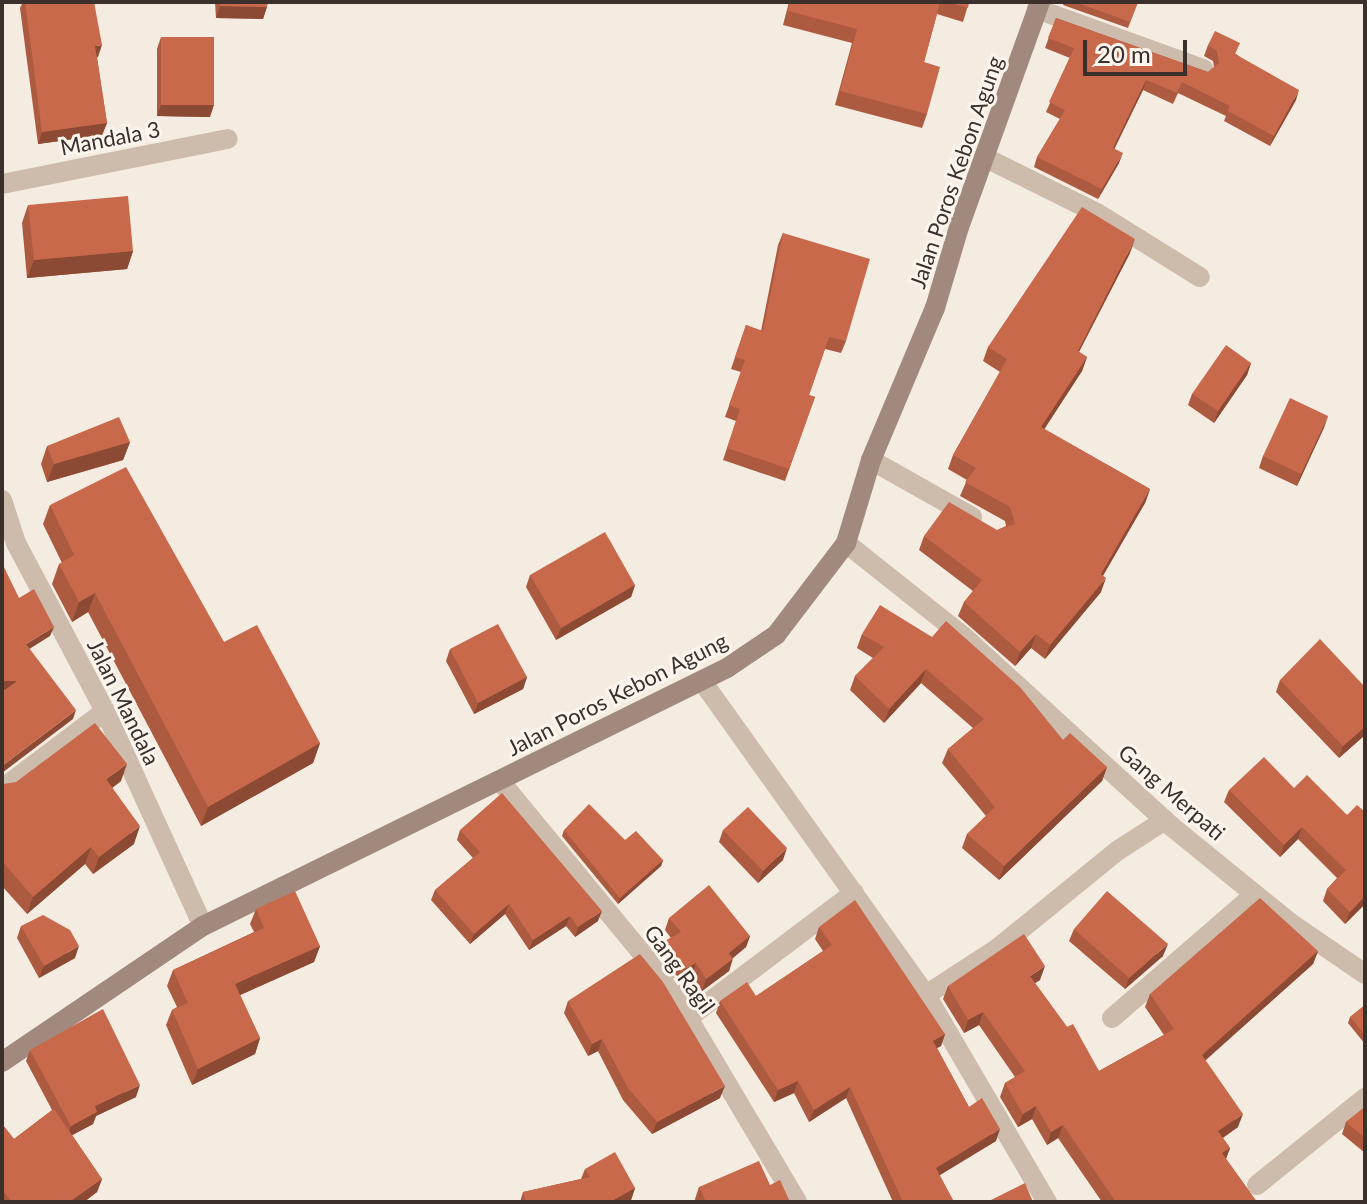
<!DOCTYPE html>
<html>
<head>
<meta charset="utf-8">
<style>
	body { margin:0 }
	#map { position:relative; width:1367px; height:1204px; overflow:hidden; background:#f4ebe1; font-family:Lato,sans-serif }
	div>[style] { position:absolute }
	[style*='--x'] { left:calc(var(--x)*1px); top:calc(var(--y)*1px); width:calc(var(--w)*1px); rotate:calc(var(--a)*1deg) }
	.minor>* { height:20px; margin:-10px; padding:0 10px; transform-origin:10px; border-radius:10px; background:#cdbbac }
	.secondary>* { height:20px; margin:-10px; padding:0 10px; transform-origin:10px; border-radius:10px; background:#a18a7d }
	.wall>* { inset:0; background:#ac5a40 }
	.shaded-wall>* { inset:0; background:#8c4a34 }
	.building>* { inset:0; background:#c8694b }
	span { translate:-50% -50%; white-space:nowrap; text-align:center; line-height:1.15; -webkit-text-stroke:6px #fbf5ee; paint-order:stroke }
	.street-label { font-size:22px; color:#3b302b }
	.frame { position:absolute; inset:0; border:4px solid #3b302b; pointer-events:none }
	.scale { position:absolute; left:1083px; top:40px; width:104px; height:36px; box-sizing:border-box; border:4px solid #3b302b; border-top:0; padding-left:10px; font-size:24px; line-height:28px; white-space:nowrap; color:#3b302b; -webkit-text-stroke:6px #fbf5ee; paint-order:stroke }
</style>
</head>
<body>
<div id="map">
	<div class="minor">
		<div style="--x:1037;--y:9;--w:177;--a:19.9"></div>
		<div style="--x:984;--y:157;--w:126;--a:26.4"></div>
		<div style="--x:1097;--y:213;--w:121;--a:31.9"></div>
		<div style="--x:2;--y:184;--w:230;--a:-11.3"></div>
		<div style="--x:871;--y:460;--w:116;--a:29.4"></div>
		<div style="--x:2;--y:500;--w:45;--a:72"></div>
		<div style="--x:16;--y:543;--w:190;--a:62.1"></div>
		<div style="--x:105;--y:711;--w:236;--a:65.5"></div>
		<div style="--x:846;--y:543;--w:149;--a:38.5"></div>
		<div style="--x:963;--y:636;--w:282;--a:42.4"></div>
		<div style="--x:1171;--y:826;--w:152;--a:39.1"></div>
		<div style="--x:1289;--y:922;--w:92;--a:34.4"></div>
		<div style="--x:702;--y:681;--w:386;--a:54.5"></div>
		<div style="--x:926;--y:995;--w:240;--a:59.7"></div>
		<div style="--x:500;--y:781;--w:266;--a:50.5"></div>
		<div style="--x:669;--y:986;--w:251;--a:59.3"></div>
		<div style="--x:2;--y:789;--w:129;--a:-37.1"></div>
		<div style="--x:926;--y:995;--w:86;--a:-33.1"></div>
		<div style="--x:998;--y:948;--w:154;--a:-39.2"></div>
		<div style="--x:1117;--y:851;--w:57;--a:-32.9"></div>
		<div style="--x:688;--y:1018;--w:208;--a:-37"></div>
		<div style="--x:1112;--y:1018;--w:189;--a:-40.9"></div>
		<div style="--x:1257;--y:1185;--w:139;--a:-38.9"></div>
	</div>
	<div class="secondary">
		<div style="--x:2;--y:1062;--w:243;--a:-34.1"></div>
		<div style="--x:203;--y:926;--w:584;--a:-26.21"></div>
		<div style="--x:727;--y:668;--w:59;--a:-34"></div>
		<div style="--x:776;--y:635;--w:116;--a:-52.7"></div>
		<div style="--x:846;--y:543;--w:87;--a:-73.2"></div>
		<div style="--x:871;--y:460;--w:165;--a:-67.2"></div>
		<div style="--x:935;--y:308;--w:84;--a:-73.5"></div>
		<div style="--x:959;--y:227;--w:239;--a:-70.2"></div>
	</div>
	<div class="wall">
		<div style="clip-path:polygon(23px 2px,94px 2px,97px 57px,107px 123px,102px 135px,38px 144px,20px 8px)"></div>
		<div style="clip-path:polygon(215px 2px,268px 2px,263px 19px,216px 18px)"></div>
		<div style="clip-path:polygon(789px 2px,969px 2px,963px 22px,937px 14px,924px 62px,927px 114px,922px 128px,835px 105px,852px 43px,783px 25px)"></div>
		<div style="clip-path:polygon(1064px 2px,1138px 2px,1128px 28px,1063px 5px)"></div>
		<div style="clip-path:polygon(1056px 18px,1208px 72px,1214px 67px,1213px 61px,1204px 56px,1208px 45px,1236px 54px,1296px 100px,1270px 146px,1224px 121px,1226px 116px,1178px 93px,1173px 104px,1143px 90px,1114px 148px,1119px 163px,1098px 199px,1034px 167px,1037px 157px,1060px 119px,1046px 112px,1070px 58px,1045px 48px)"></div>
		<div style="clip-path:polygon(161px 37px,210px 117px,157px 116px,157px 49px)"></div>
		<div style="clip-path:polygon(28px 205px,133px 251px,127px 269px,27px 278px,22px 223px)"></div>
		<div style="clip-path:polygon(783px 233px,846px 341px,841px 353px,825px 349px,809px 395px,815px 397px,785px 481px,723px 460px,736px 421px,725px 417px,741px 372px,731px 369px,746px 325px,761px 331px,778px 245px)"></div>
		<div style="clip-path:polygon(1130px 253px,1079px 352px,1087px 357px,1082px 371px,1044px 429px,1150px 489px,1145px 503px,1103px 575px,1101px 592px,1045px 659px,1031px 648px,1015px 666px,958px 616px,964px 602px,973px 591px,919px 550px,924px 536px,997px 530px,1006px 526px,1005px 521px,960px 496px,967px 480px,948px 469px,953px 455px,1000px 372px,983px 361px,988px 347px)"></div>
		<div style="clip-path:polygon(1251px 363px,1247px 375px,1214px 423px,1188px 405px,1192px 394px)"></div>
		<div style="clip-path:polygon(1328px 416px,1297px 486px,1259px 468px,1263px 456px)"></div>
		<div style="clip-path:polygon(130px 442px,123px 460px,47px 482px,41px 464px,47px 446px)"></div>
		<div style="clip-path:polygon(50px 505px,224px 642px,320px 743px,313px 763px,201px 826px,88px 612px,72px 622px,52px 584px,59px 564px,62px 563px,43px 524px)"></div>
		<div style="clip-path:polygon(530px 575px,635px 585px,631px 597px,556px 640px,526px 587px)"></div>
		<div style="clip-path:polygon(862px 634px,1063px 740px,1107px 767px,1102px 781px,999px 880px,962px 848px,967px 834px,986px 816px,942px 763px,948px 749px,973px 728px,921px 683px,884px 723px,850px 690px,855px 676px,873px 658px,857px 648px)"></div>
		<div style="clip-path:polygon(450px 649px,527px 677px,523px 689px,474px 714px,446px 661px)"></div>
		<div style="clip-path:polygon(1280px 680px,1365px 687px,1365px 735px,1339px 758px,1276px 692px)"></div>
		<div style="clip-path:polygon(121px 781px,112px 788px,134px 844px,93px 874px,85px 864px,27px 914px,2px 886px,2px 782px,4px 784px)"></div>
		<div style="clip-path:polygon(1294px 788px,1347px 815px,1365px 812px,1365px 906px,1364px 905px,1345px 924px,1323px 901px,1327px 889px,1337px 878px,1298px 839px,1280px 857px,1224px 802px,1229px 790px)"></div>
		<div style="clip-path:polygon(460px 830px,598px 921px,575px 937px,566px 926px,529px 950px,505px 914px,470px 944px,431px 900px,435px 890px,473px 858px,457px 840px)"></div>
		<div style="clip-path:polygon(564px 830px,625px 840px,663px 860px,661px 866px,618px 904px,562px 836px)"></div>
		<div style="clip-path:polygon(723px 830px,783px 860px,758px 883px,719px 842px)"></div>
		<div style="clip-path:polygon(256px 909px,320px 946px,314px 962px,240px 995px,260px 1038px,255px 1054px,192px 1085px,166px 1025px,172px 1010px,177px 1007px,167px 986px,173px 970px,254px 932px,250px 924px)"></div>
		<div style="clip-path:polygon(669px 918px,750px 936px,746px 947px,732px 958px,729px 971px,702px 991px,692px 975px,681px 981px,659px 954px,663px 942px,671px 938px,665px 930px)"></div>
		<div style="clip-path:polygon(21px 926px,75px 958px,39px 978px,17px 938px)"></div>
		<div style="clip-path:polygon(819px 927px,945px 1034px,941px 1046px,937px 1048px,969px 1107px,996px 1141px,939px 1175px,954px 1202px,893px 1202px,846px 1098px,809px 1122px,794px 1093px,774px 1102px,716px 1013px,720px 1001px,756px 996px,823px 951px,815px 939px)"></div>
		<div style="clip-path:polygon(1074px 929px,1163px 956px,1125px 989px,1069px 941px)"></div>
		<div style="clip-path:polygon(1318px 951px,1313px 964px,1205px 1060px,1238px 1127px,1223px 1138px,1230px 1148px,1226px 1159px,1257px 1202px,1102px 1202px,1058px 1138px,1047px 1145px,1032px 1119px,1018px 1127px,1000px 1097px,1005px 1083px,1015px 1077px,979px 1025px,964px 1033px,943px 999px,948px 986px,1040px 980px,1035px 983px,1099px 1071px,1164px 1035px,1145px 1007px,1150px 994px)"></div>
		<div style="clip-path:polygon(568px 1001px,720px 1098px,652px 1134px,623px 1100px,598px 1051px,588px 1056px,564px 1013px)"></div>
		<div style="clip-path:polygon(1365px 1005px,1365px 1044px,1348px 1023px,1350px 1017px)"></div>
		<div style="clip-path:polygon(30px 1050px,136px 1097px,96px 1116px,93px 1124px,72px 1135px,102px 1179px,97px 1192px,84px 1202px,2px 1202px,2px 1124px,14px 1139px,52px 1110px,26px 1061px)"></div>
		<div style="clip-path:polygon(1365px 1107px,1365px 1153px,1342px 1134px,1346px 1122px)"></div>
		<div style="clip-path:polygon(585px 1169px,635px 1188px,631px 1200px,627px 1202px,520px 1202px,523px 1192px,581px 1179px)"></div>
		<div style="clip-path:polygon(770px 1185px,790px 1202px,696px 1202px,695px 1199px,699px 1187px)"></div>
	</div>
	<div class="shaded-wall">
		<div style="clip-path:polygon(220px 6px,267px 7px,263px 19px,216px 18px)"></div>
		<div style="clip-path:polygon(102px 45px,98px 57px,91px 58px,95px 46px)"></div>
		<div style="clip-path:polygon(1146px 80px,1143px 90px,1110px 158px,1113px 148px)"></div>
		<div style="clip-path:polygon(1299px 90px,1296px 100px,1270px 146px,1274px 136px)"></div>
		<div style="clip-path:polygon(161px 105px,214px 105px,210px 117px,157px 116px)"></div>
		<div style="clip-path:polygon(107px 123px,102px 135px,38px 144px,42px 132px)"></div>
		<div style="clip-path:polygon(1123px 153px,1119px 163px,1098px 199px,1102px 189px)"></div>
		<div style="clip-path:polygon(1135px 239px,1130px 253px,1072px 365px,1078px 351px)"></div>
		<div style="clip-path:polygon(133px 251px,127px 269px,27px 278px,34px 260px)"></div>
		<div style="clip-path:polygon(1087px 357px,1082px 371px,1036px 442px,1041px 427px)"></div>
		<div style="clip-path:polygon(1251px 363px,1247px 375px,1214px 423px,1218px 411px)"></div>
		<div style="clip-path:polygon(1328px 416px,1324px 428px,1297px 486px,1301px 474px)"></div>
		<div style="clip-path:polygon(130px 442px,123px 460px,47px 482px,54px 464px)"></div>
		<div style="clip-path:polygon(1150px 489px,1145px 503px,1096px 588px,1101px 574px)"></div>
		<div style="clip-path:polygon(1106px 578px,1101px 592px,1045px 659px,1050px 645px)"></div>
		<div style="clip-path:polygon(635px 585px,631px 597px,556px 640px,561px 628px)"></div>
		<div style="clip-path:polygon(95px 593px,88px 612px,72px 622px,79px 602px)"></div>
		<div style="clip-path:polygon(54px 627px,50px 636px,23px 653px,26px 644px)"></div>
		<div style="clip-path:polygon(1036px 634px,1031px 648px,1015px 666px,1020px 652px)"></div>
		<div style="clip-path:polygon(926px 669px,921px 683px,884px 723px,889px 709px)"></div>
		<div style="clip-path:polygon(527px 677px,523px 689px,474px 714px,478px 703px)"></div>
		<div style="clip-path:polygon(2px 681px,17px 681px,14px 690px,2px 690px)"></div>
		<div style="clip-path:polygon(76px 710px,73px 719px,2px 773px,2px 766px)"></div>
		<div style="clip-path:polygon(1365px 727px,1365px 735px,1339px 758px,1343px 746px)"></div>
		<div style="clip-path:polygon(320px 743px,313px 763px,201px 826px,208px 807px)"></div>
		<div style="clip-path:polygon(127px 764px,121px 781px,100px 797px,106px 779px)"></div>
		<div style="clip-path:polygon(1107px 767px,1102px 781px,999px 880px,1004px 866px)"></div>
		<div style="clip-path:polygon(140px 826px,134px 844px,93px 874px,99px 857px)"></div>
		<div style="clip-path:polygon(1302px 827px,1298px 839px,1280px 857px,1284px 845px)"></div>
		<div style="clip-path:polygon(91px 847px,85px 864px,27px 914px,33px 897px)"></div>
		<div style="clip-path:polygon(787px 848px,783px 860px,758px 883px,763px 871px)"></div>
		<div style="clip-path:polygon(663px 860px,661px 866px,618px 904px,620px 898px)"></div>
		<div style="clip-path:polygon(1365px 896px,1364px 905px,1345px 924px,1350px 912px)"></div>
		<div style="clip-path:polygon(509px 904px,505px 914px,470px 944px,474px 934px)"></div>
		<div style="clip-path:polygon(602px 911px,598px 921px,575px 937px,578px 927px)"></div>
		<div style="clip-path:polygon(570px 916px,566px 926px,529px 950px,533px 940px)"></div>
		<div style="clip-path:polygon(750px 936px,746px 947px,725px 965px,729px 953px)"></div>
		<div style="clip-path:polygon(1168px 944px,1163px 956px,1125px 989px,1129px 978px)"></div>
		<div style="clip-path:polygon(79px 946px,75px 958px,39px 978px,44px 966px)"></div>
		<div style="clip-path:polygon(320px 946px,314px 962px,229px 1000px,235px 984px)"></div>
		<div style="clip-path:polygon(1318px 951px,1313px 964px,1197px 1068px,1202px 1055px)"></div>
		<div style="clip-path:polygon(733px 959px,729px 971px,702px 991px,706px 979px)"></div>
		<div style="clip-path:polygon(696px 963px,692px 975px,681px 981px,685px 969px)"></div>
		<div style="clip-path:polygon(1045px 966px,1040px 980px,1025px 989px,1030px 976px)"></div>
		<div style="clip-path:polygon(983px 1012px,979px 1025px,964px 1033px,968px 1020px)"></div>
		<div style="clip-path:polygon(945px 1034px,941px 1046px,929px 1052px,933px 1041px)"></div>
		<div style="clip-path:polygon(260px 1038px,255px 1054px,192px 1085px,198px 1069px)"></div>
		<div style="clip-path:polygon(602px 1039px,598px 1051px,588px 1056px,592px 1044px)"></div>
		<div style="clip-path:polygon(798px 1081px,794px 1093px,774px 1102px,778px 1090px)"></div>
		<div style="clip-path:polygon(140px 1085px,136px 1097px,96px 1116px,93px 1124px,67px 1138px,71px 1126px,95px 1106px)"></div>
		<div style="clip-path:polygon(725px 1086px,720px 1098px,652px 1134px,657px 1122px)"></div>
		<div style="clip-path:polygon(850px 1087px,846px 1098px,809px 1122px,814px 1110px)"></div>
		<div style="clip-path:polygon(1036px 1106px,1032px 1119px,1018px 1127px,1023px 1114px)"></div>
		<div style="clip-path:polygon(1243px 1114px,1238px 1127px,1213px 1144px,1218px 1131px)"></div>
		<div style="clip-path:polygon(1063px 1125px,1058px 1138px,1047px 1145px,1051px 1132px)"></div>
		<div style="clip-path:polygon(1000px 1129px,996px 1141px,932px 1180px,936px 1168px)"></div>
		<div style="clip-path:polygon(1230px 1148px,1225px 1161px,1222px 1153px)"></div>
		<div style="clip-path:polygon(102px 1179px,97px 1192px,84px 1202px,71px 1202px,72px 1200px)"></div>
		<div style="clip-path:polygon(635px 1188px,631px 1200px,627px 1202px,610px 1202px)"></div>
	</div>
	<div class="building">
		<div style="clip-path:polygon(25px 2px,94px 2px,102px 45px,95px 46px,107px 123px,42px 132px)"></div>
		<div style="clip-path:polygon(220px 2px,268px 2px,267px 7px,220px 6px)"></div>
		<div style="clip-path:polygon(790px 2px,940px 2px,924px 62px,940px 67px,927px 114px,840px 91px,857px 29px,788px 11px)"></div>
		<div style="clip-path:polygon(948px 2px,969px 2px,968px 8px)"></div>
		<div style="clip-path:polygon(1075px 2px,1138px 2px,1130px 22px)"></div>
		<div style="clip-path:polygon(1056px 18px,1208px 72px,1219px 63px,1217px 51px,1208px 45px,1215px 31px,1240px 43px,1235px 54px,1299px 90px,1274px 136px,1228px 111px,1230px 106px,1182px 82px,1177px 93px,1146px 80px,1113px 148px,1123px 153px,1102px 189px,1037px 157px,1065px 110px,1049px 102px,1074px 48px,1048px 38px)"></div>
		<div style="clip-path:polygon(161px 37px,214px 37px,214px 105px,161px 105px)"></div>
		<div style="clip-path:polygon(128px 196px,133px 251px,34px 260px,28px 205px)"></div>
		<div style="clip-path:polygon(1082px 207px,1135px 239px,1078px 351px,1087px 357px,1041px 427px,1150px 489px,1101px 574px,1106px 578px,1050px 645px,1036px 634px,1020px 652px,964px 602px,982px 580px,924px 536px,949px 502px,997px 530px,1015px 524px,1010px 507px,965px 482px,976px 468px,953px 455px,1007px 359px,988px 347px)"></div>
		<div style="clip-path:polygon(783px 233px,870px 259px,846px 341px,829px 337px,809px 395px,815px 397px,789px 469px,727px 448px,740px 409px,729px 405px,745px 360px,735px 357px,746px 325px,763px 331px)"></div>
		<div style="clip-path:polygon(1226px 345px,1251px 363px,1218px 411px,1192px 394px)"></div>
		<div style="clip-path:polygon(1290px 398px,1328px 416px,1301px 474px,1263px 456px)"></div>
		<div style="clip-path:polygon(119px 417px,130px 442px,54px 464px,47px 446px)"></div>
		<div style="clip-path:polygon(126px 467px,224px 642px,257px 625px,320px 743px,208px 807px,95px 593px,79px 602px,59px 564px,74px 555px,50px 505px)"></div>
		<div style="clip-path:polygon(605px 532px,635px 585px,561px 628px,530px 575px)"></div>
		<div style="clip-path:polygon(2px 563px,19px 598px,34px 589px,54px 627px,26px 644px,76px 710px,2px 766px,2px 692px,17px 681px,2px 681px)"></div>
		<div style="clip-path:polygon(880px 605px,932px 637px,946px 621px,1020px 687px,1063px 740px,1070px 733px,1107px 767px,1004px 866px,967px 834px,995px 807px,948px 749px,984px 719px,926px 669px,889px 709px,855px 676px,884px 647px,862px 634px)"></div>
		<div style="clip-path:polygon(498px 624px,527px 677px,478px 703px,450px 649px)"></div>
		<div style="clip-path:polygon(1320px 639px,1365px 687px,1365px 727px,1343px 746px,1280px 680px)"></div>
		<div style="clip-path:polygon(95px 723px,127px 764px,106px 779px,140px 826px,99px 857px,91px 847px,33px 897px,2px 861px,2px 782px,4px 784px,16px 782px)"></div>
		<div style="clip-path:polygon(1264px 757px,1294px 788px,1307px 775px,1347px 815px,1357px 805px,1365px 812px,1365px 896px,1350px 912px,1327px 889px,1346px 870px,1302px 827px,1284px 845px,1229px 790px)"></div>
		<div style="clip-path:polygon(502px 793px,602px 911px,578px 927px,570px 916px,533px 940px,509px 904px,474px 934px,435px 890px,480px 852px,460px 830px)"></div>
		<div style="clip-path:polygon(589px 804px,625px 840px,636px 831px,663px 860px,620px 898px,564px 830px)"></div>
		<div style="clip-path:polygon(748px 807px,787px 848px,763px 871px,723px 830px)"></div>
		<div style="clip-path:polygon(709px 885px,750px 936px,729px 953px,733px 959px,706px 979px,696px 963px,685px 969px,663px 942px,681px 932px,669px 918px)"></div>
		<div style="clip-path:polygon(295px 891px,320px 946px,235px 984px,260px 1038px,198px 1069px,172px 1010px,188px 1003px,173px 970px,264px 928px,256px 909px)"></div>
		<div style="clip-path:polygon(1107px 891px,1168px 944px,1129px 978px,1074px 929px)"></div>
		<div style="clip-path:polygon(1260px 898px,1318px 951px,1202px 1055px,1243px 1114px,1218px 1131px,1230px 1148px,1222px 1153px,1257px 1202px,1116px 1202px,1063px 1125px,1051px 1132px,1036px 1106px,1023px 1114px,1005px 1083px,1025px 1071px,983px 1012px,968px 1020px,948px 986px,1024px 934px,1045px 966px,1030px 976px,1067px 1027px,1073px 1024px,1099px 1071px,1174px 1029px,1150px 994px)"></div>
		<div style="clip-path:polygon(855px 900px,945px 1034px,933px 1041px,969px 1107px,982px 1098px,1000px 1129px,936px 1168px,954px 1202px,903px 1202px,850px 1087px,814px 1110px,798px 1081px,778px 1090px,720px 1001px,747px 982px,756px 996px,832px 945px,819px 927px)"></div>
		<div style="clip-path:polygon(43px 915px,70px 930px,79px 946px,44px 966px,21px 926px)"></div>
		<div style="clip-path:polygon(640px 954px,663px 982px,725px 1086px,657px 1122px,628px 1088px,602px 1039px,592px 1044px,568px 1001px)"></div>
		<div style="clip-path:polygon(1365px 1005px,1365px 1035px,1350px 1017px)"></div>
		<div style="clip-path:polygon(103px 1009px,140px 1085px,95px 1106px,97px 1112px,71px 1126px,30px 1050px)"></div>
		<div style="clip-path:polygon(1365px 1107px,1365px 1138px,1346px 1122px)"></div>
		<div style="clip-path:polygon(54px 1109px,102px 1179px,72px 1200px,73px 1202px,12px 1202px,4px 1192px,2px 1193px,2px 1124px,14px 1139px)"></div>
		<div style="clip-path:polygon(615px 1152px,635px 1188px,610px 1202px,526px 1202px,523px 1192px,590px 1177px,585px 1169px)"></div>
		<div style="clip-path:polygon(759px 1161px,770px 1185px,780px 1180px,790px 1202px,706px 1202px,699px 1187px)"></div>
		<div style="clip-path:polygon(1025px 1183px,1033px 1202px,987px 1202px)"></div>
	</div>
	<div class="street-label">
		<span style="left:110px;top:138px;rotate:-11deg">Mandala 3</span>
		<span style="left:956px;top:172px;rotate:-71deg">Jalan Poros Kebon Agung</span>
		<span style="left:617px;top:694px;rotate:-27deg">Jalan Poros Kebon Agung</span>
		<span style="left:124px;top:702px;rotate:64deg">Jalan Mandala</span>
		<span style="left:1172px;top:792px;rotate:41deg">Gang Merpati</span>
		<span style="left:680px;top:969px;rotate:54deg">Gang Ragil</span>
	</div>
	<div class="frame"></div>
	<div class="scale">20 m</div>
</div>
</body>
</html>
